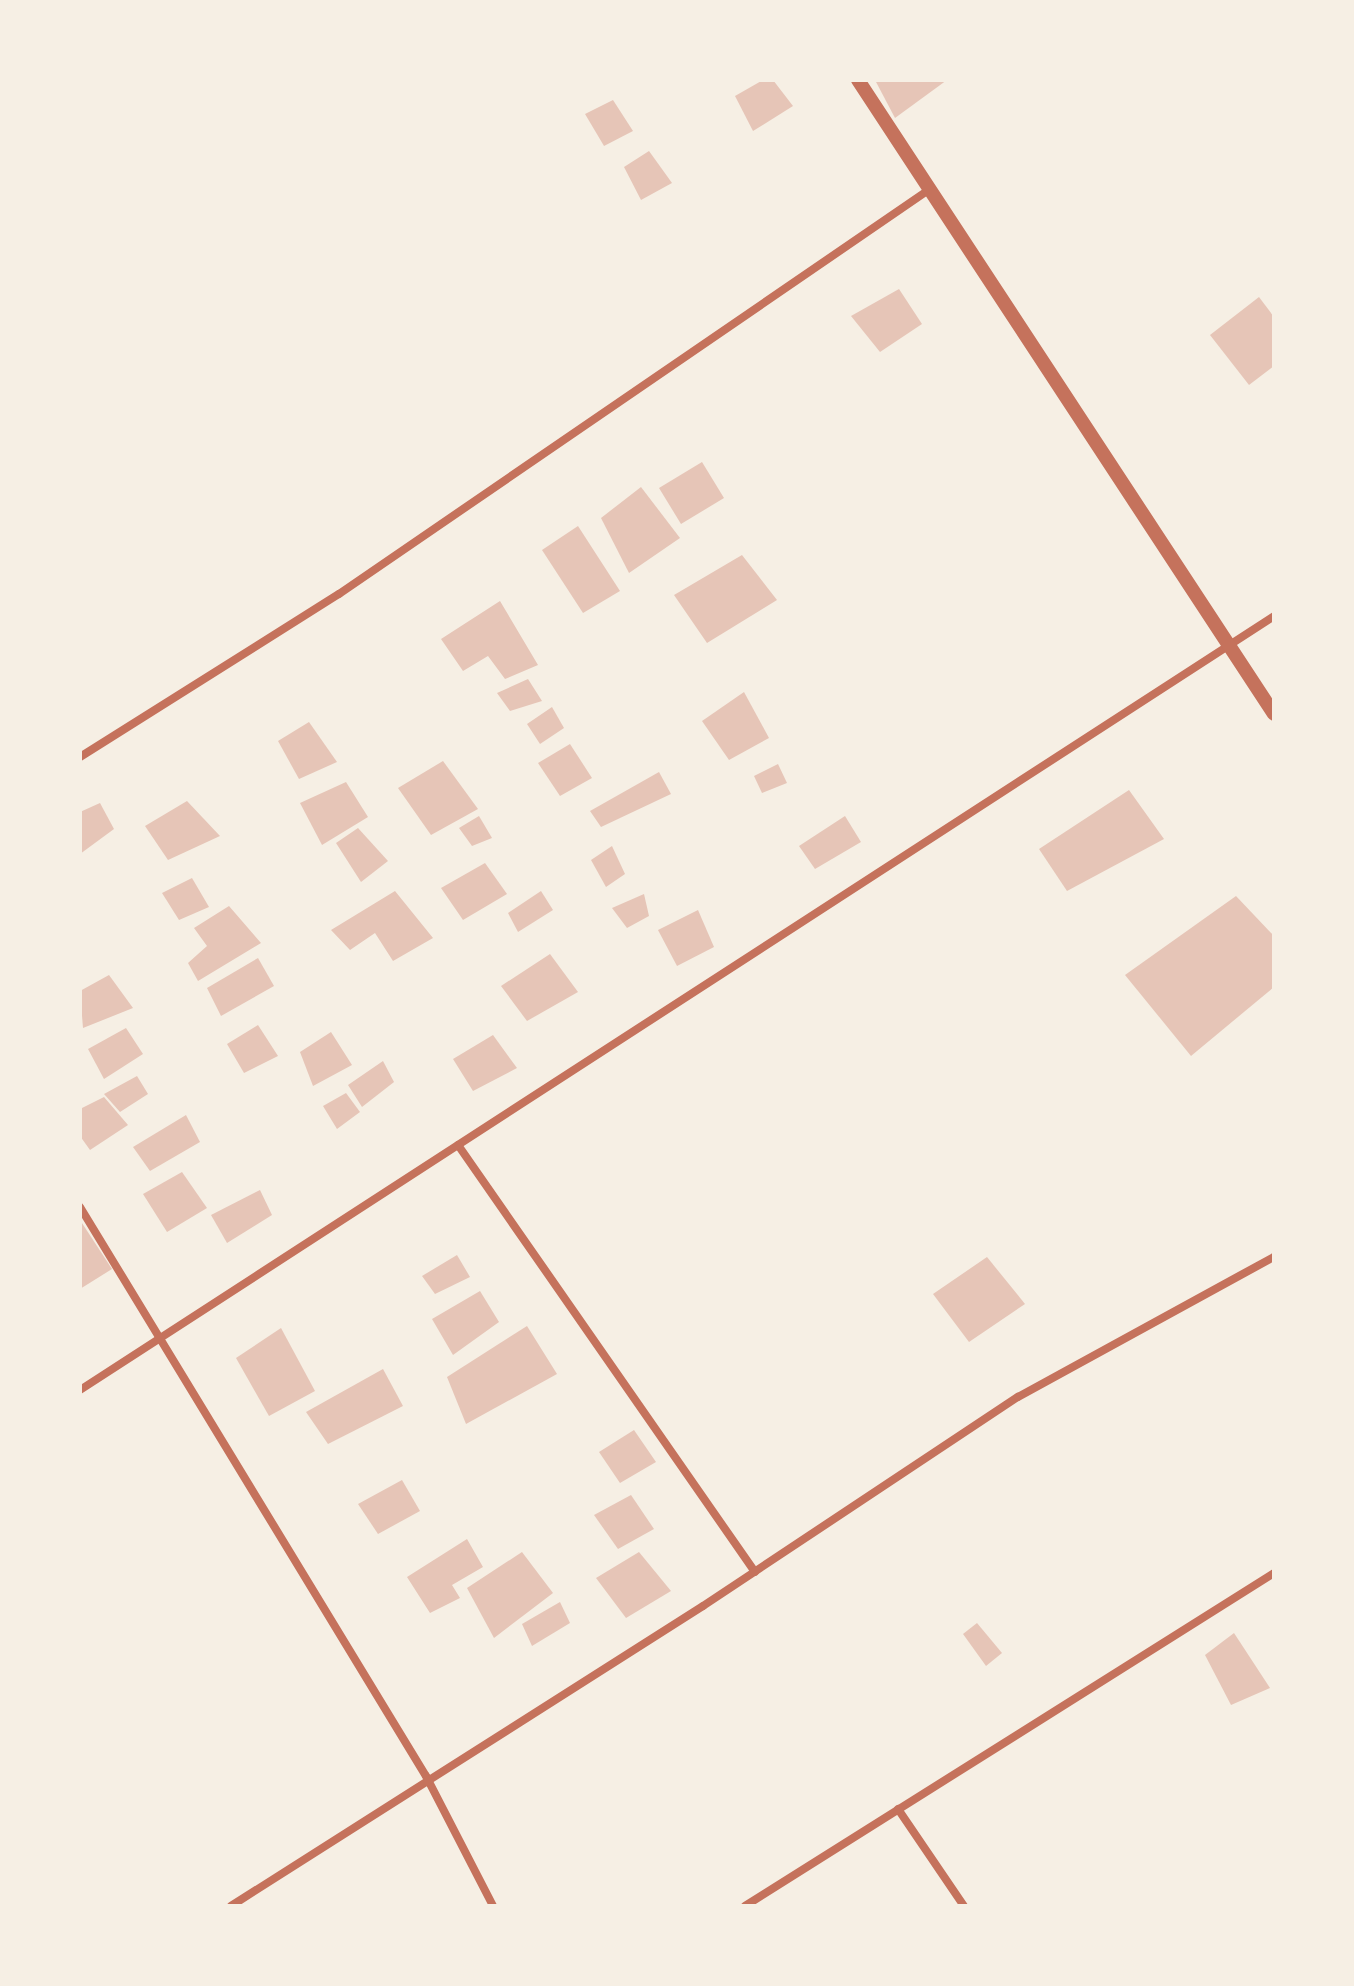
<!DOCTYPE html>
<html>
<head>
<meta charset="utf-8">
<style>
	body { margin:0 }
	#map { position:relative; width:1354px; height:1986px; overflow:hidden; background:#f6efe4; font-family:Rubik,sans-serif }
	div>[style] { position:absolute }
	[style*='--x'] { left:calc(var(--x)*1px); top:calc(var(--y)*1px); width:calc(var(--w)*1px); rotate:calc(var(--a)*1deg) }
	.building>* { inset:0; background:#e6c5b7 }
	.minor>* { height:8px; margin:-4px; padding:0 4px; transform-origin:4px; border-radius:4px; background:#c5725c }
	.tertiary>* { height:14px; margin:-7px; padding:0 7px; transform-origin:7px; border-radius:7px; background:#c5725c }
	span { translate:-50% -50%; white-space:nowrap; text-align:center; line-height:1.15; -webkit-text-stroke:8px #f6efe4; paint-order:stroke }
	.frame { position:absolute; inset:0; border:82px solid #f6efe4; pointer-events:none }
</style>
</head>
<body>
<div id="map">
	<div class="building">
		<div style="clip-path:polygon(763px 80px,773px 80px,793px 106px,753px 131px,735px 96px)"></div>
		<div style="clip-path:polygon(875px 80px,947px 80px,895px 118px)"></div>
		<div style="clip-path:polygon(613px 100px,633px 131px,604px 146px,585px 114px)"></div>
		<div style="clip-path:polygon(649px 151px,672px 183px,641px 200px,624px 167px)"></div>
		<div style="clip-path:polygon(899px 289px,922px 324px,880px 352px,851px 316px)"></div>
		<div style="clip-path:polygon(1259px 297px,1274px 317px,1274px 366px,1249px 385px,1210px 335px)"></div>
		<div style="clip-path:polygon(702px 462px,724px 498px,681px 524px,659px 488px)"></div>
		<div style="clip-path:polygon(641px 487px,680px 538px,629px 573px,601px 518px)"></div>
		<div style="clip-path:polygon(578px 526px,620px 591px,583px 613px,542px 550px)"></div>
		<div style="clip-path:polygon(742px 555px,777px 600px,707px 643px,674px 595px)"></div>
		<div style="clip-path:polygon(500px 601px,538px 665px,505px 679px,488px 656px,463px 671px,441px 639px)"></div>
		<div style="clip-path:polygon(528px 679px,542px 701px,510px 711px,497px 693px)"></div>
		<div style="clip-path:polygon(744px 692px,769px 738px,729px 760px,702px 721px)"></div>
		<div style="clip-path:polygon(552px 707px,564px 728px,540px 744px,527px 724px)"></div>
		<div style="clip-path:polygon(309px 722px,337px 762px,299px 779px,278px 741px)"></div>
		<div style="clip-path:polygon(570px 744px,592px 778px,560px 796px,538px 763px)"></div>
		<div style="clip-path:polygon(443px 761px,478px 809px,431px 835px,398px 788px)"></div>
		<div style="clip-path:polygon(778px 764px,787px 783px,762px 793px,754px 776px)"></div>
		<div style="clip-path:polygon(659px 772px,671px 794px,601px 827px,590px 811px)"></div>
		<div style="clip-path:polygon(346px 782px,368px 817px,322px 845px,300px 803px)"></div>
		<div style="clip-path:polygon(1129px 790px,1164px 839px,1067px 891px,1039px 849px)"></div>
		<div style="clip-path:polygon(187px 801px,220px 836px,168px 860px,145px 826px)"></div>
		<div style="clip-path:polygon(100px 803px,114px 829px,80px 854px,80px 812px)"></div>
		<div style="clip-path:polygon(479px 816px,492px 838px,472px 846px,459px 828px)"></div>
		<div style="clip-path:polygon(845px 816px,861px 842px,815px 869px,799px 846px)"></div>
		<div style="clip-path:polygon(358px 828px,388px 861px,361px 882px,336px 843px)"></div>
		<div style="clip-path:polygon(612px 846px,625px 874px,606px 887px,591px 860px)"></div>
		<div style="clip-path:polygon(485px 863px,507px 894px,463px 920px,441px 888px)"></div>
		<div style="clip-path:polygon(192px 878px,209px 907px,179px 920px,162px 893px)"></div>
		<div style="clip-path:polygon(395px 891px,433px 938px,393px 961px,375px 933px,350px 950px,331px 930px)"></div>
		<div style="clip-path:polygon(541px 891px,553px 910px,518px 932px,508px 913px)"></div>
		<div style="clip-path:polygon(644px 894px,649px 916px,627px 928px,612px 908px)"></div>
		<div style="clip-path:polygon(1236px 896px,1274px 936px,1274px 987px,1191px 1056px,1125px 975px)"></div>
		<div style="clip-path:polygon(229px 906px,261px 943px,198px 981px,188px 963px,207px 946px,194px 928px)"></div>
		<div style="clip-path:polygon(698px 910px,714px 947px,677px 966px,658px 930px)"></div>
		<div style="clip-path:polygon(550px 954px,578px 992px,527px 1021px,501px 986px)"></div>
		<div style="clip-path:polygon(258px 958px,274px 986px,221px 1016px,207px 988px)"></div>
		<div style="clip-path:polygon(109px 975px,133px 1008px,83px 1028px,80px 991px)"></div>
		<div style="clip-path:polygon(258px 1025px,278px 1056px,244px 1073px,227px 1044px)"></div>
		<div style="clip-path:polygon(126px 1028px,143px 1054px,104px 1079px,88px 1049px)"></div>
		<div style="clip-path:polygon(331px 1032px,352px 1065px,313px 1086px,300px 1052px)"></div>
		<div style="clip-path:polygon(493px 1035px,517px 1068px,473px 1091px,453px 1059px)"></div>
		<div style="clip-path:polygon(383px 1061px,394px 1082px,362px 1107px,348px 1085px)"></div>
		<div style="clip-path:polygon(137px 1076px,148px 1094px,120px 1112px,104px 1094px)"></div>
		<div style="clip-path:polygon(346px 1093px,360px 1112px,337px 1129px,323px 1106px)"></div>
		<div style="clip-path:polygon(104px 1097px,128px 1125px,90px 1150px,80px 1136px,80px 1109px)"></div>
		<div style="clip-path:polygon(186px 1115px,200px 1142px,150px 1171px,133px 1147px)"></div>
		<div style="clip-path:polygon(182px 1172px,207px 1208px,167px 1232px,143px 1194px)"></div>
		<div style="clip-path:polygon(260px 1190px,272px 1215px,227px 1243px,211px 1215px)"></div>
		<div style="clip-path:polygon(80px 1220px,112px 1269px,80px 1289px)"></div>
		<div style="clip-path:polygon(457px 1255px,470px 1277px,435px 1294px,422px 1276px)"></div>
		<div style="clip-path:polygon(987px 1257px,1025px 1304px,969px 1342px,933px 1294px)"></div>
		<div style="clip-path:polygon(480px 1291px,499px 1322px,453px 1355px,432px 1319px)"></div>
		<div style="clip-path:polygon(527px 1326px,557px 1374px,466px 1424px,447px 1377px)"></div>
		<div style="clip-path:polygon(281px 1328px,315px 1391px,269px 1416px,236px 1358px)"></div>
		<div style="clip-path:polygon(383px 1369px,403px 1406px,328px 1444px,306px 1412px)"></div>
		<div style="clip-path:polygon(634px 1430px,656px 1462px,620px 1483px,599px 1452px)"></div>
		<div style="clip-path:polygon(402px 1480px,420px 1511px,378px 1534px,358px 1504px)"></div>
		<div style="clip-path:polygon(631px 1495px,654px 1529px,618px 1549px,594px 1515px)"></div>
		<div style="clip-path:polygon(467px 1539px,483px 1567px,452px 1585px,460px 1598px,430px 1613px,407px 1577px)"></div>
		<div style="clip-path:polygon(522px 1552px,553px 1593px,494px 1638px,467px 1588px)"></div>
		<div style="clip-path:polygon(639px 1552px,671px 1591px,626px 1618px,596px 1578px)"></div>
		<div style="clip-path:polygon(560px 1602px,570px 1623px,532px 1646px,522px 1624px)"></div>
		<div style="clip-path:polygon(977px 1623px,1002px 1653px,986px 1666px,963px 1634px)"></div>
		<div style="clip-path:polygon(1234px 1633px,1270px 1688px,1231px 1705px,1205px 1655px)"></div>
	</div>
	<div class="minor">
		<div style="--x:80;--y:757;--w:306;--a:-32.2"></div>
		<div style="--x:339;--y:594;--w:716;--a:-34.42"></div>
		<div style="--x:458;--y:1145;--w:520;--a:55.18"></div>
		<div style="--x:80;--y:1207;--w:666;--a:58.7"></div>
		<div style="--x:426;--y:1776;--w:146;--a:62.7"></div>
		<div style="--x:80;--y:1390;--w:1423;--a:-32.95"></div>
		<div style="--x:898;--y:1809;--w:117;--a:55.8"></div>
		<div style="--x:231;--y:1906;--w:559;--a:-32.44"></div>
		<div style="--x:703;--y:1606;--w:378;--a:-33.6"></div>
		<div style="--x:1018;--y:1397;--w:292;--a:-28.7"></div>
		<div style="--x:745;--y:1906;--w:625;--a:-32.19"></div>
	</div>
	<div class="tertiary">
		<div style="--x:858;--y:80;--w:758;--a:56.73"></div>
	</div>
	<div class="frame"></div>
</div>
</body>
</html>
